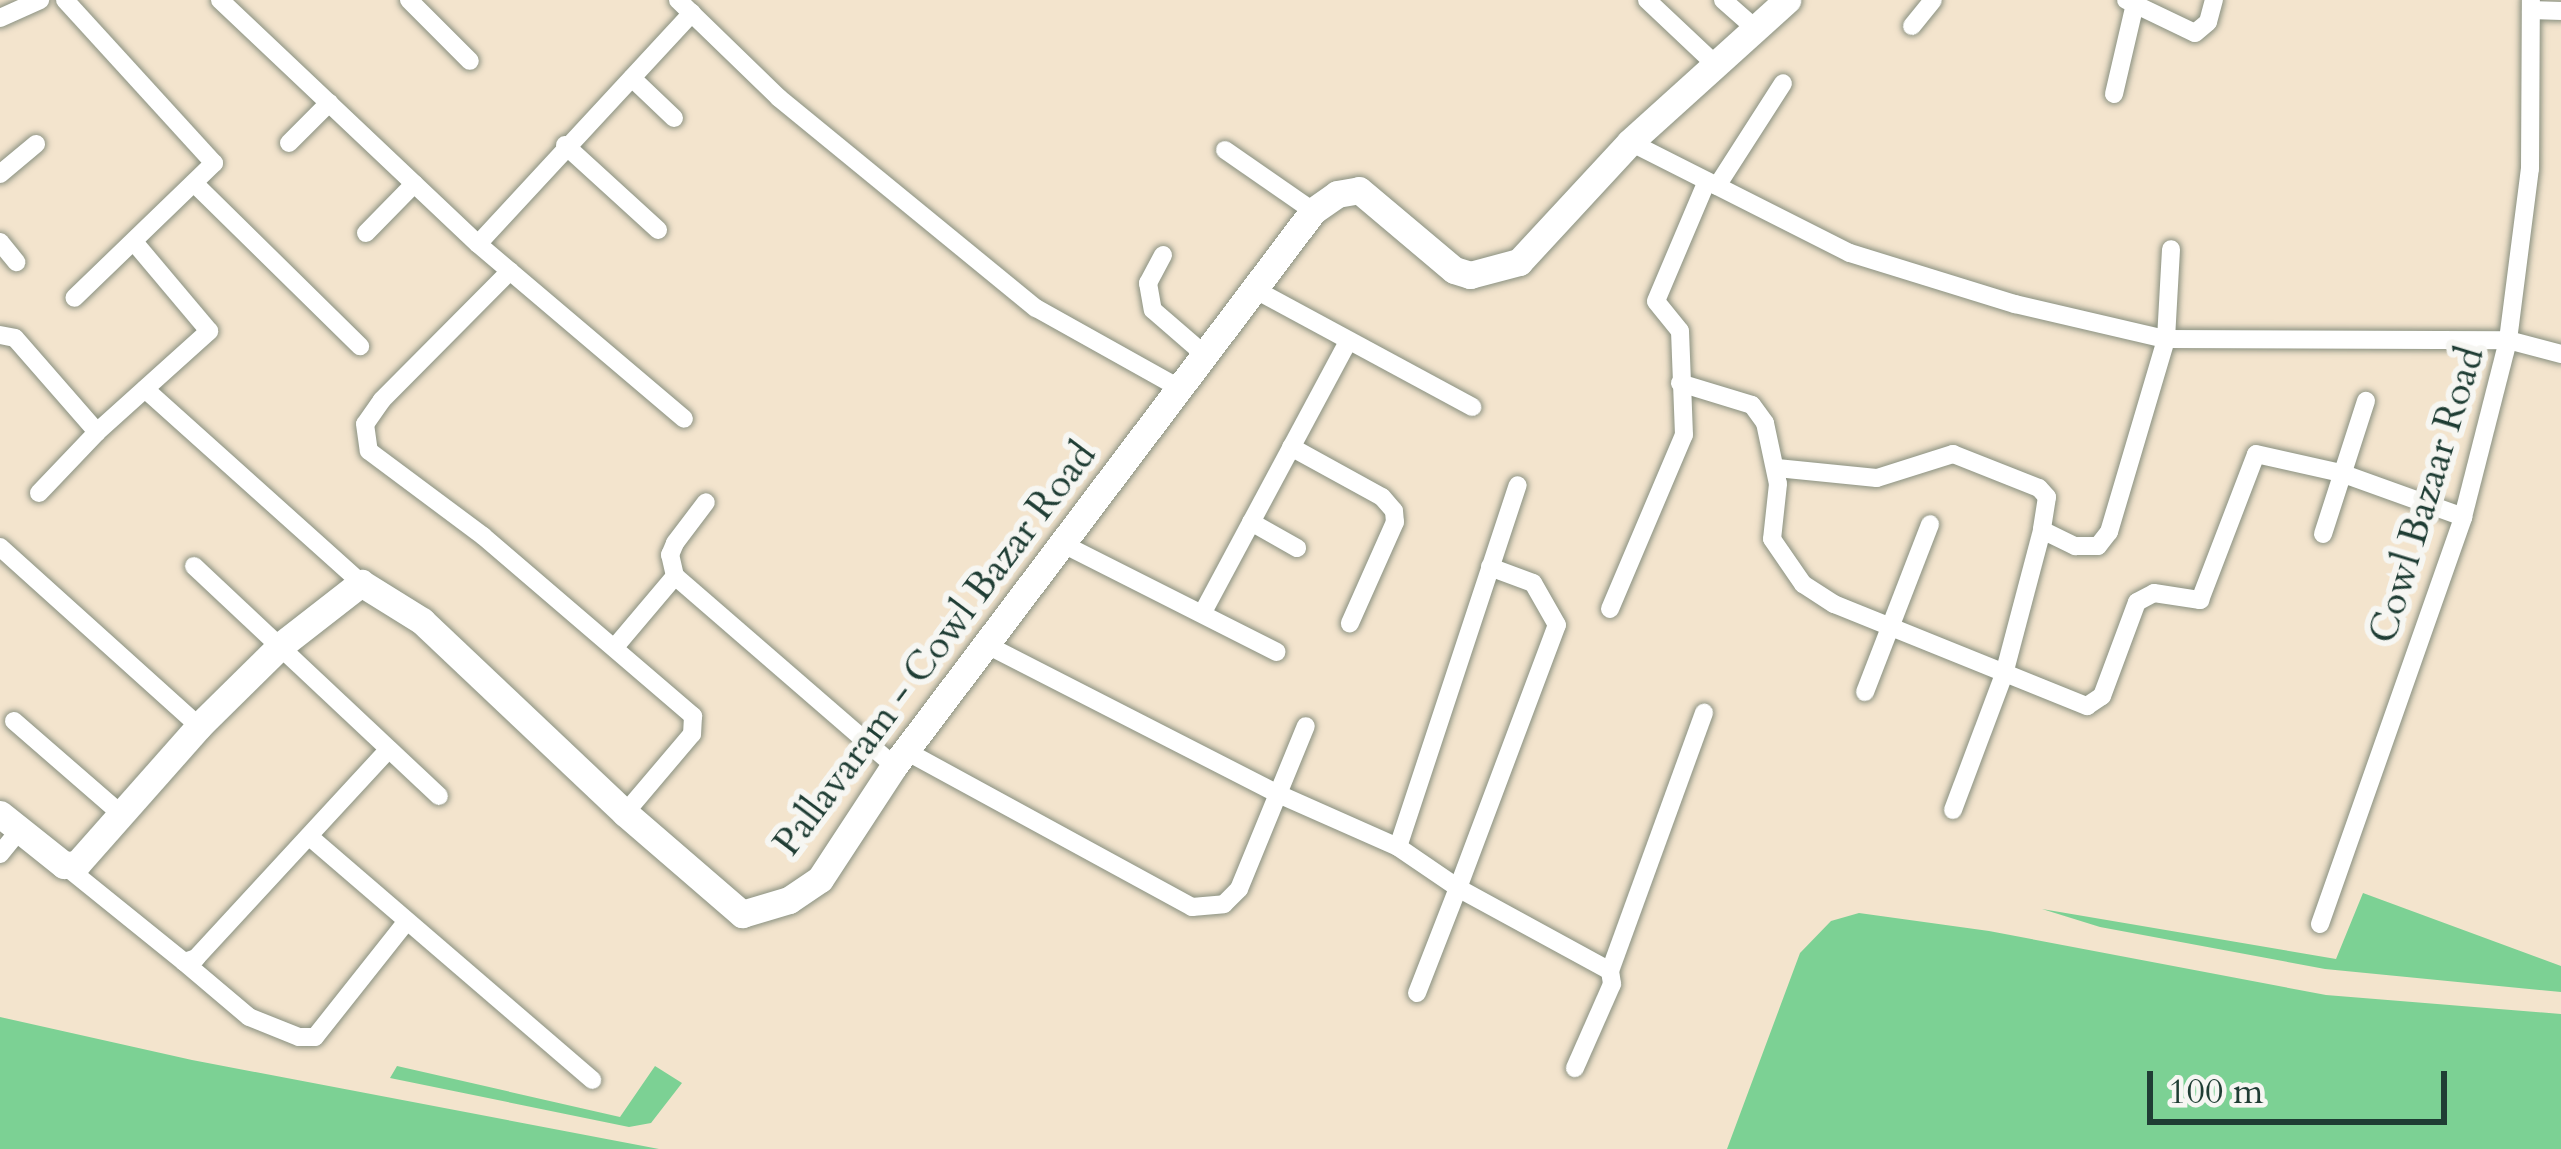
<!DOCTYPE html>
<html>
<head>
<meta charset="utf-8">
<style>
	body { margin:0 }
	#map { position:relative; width:2561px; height:1149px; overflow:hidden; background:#f3e4cd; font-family:Cardo,serif }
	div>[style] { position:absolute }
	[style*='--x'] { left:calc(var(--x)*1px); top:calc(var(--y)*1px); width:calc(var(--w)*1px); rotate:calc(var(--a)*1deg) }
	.green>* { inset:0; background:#7cd194 }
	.roads { filter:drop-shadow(0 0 3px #899080) drop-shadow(0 0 3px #899080) }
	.street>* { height:18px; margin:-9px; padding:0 9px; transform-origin:9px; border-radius:9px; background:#fff }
	.secondary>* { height:27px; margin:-13.5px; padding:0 13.5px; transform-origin:13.5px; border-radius:13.5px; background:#fff }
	span { translate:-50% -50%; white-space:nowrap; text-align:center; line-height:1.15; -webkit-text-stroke:12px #f6f6f2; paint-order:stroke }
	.street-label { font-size:39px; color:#1f3d34 }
	.scale { position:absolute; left:2147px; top:1071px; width:300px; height:54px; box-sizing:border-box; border:6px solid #1f3d34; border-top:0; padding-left:15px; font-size:36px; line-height:42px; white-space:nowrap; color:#1f3d34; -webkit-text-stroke:9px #f6f6f2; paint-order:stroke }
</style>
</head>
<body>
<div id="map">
	<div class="green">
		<div style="clip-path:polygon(2363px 893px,2561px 966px,2561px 992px,2325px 969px,2100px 927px,2042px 909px,2336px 959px)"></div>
		<div style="clip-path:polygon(1859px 913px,1989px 931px,2326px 995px,2561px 1014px,2561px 1149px,1727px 1149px,1800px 953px,1831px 921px)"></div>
		<div style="clip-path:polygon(0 1017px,192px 1060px,659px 1149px,0 1149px)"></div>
		<div style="clip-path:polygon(397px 1066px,620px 1117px,655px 1066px,682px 1083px,651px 1123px,629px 1127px,390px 1078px)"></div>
	</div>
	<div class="roads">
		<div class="street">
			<div style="--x:65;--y:0;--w:221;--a:47.6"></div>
			<div style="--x:214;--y:163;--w:194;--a:136"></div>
			<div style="--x:220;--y:0;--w:355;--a:43.4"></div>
			<div style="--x:478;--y:244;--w:270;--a:40.3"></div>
			<div style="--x:409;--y:0;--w:86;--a:45"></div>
			<div style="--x:678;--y:0;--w:141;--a:44.1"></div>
			<div style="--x:779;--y:98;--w:332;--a:39.3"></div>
			<div style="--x:1036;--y:308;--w:164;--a:29.2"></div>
			<div style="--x:1647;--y:0;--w:96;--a:43.3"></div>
			<div style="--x:1723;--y:0;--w:45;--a:41.4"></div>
			<div style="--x:2126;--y:0;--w:76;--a:25.6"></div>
			<div style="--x:2195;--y:33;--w:17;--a:-40"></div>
			<div style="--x:2208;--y:22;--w:23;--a:-75"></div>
			<div style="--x:2531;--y:10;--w:30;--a:2"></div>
			<div style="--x:0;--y:18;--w:44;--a:-24.2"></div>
			<div style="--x:1912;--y:26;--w:33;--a:-51"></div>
			<div style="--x:632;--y:78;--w:58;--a:43.6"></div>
			<div style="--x:2114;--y:94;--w:92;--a:-76.9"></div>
			<div style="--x:1630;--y:142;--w:246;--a:26.8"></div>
			<div style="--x:1850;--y:253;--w:173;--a:17.2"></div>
			<div style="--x:2015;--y:304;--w:155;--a:13.1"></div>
			<div style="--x:2166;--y:339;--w:342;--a:0.2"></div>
			<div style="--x:2508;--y:340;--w:55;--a:14.8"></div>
			<div style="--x:289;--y:143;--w:57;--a:-45"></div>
			<div style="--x:565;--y:145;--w:126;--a:42.4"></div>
			<div style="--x:1225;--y:150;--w:107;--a:34.7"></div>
			<div style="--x:0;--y:174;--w:47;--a:-39.8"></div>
			<div style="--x:194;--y:183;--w:233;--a:44.5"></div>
			<div style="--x:1717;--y:186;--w:122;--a:-57.3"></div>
			<div style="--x:366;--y:233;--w:69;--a:-45.6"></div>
			<div style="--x:0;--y:242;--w:26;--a:51"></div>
			<div style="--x:478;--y:244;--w:315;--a:-47.2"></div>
			<div style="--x:1163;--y:255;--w:32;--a:118"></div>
			<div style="--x:1148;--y:283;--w:27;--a:80"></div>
			<div style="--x:1153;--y:310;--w:69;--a:40.9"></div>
			<div style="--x:510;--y:271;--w:182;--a:134.8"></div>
			<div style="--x:382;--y:400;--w:29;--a:125"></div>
			<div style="--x:365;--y:424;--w:27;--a:82"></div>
			<div style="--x:369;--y:451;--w:142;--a:36.7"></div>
			<div style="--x:483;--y:536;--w:277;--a:40.6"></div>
			<div style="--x:693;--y:716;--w:18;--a:93"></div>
			<div style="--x:692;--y:734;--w:104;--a:130.3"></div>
			<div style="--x:1256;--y:290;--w:246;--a:28.4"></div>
			<div style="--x:0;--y:335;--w:15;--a:11"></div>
			<div style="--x:15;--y:338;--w:125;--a:48.9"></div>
			<div style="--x:1680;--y:383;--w:75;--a:17"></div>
			<div style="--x:1752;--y:405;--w:22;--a:54"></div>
			<div style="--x:1765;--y:423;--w:62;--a:78"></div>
			<div style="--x:1778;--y:484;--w:55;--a:96.2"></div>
			<div style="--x:1772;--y:539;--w:55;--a:55.4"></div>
			<div style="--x:1803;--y:584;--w:37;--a:33"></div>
			<div style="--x:1834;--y:604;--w:273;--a:22"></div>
			<div style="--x:2087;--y:706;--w:18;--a:-34"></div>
			<div style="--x:2102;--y:696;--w:100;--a:-69.6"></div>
			<div style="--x:2137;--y:602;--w:19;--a:-28"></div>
			<div style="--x:2154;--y:593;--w:47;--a:8.7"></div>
			<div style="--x:2200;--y:600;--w:156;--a:-69"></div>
			<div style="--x:2256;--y:454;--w:87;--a:12.6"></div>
			<div style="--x:2341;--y:473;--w:130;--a:19.8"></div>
			<div style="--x:145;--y:389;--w:290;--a:41.9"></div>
			<div style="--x:1291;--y:447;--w:104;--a:28.8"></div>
			<div style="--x:1382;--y:497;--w:18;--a:49"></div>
			<div style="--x:1394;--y:511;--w:11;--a:85"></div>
			<div style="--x:1395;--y:522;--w:111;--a:114"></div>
			<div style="--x:1777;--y:468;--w:100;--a:5.7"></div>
			<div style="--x:1877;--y:478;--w:80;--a:-17.5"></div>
			<div style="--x:1953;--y:454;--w:92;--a:21.6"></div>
			<div style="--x:2039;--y:488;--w:12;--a:48"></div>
			<div style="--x:2047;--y:497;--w:33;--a:99"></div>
			<div style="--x:2042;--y:530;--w:37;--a:26"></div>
			<div style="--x:2075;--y:546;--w:23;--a:0"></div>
			<div style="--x:2098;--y:546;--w:18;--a:-52"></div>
			<div style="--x:2109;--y:532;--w:201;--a:-73.5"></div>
			<div style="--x:2166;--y:339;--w:90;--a:-86.8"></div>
			<div style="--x:39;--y:493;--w:84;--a:-46.4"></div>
			<div style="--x:97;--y:432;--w:151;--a:-42"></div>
			<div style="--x:209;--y:331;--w:116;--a:-130.1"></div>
			<div style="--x:1251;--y:522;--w:53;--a:29.5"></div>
			<div style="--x:2323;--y:534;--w:140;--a:-72.1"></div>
			<div style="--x:1065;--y:545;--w:237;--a:26.8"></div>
			<div style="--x:0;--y:547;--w:268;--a:42"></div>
			<div style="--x:194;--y:566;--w:336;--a:43.2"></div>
			<div style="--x:675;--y:576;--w:22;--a:-103"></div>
			<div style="--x:670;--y:555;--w:13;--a:-67"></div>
			<div style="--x:675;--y:543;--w:51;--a:-52.9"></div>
			<div style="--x:1610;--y:609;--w:189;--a:-67"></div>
			<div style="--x:1684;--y:435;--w:104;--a:-92.2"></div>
			<div style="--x:1680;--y:331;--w:38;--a:-129"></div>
			<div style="--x:1656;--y:301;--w:130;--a:-67"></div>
			<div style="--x:1203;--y:612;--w:305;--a:-61.8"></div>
			<div style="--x:989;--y:646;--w:322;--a:27.1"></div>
			<div style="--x:1276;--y:793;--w:133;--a:23.9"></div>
			<div style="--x:1398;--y:847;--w:73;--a:34.3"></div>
			<div style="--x:1458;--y:888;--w:281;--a:-69.4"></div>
			<div style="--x:1557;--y:625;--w:48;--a:-119.7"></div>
			<div style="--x:1533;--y:583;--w:46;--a:-159.6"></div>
			<div style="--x:615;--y:647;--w:93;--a:-49.8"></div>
			<div style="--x:675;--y:576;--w:290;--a:40.9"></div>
			<div style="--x:1865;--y:692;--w:180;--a:-68.8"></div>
			<div style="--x:14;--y:721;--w:143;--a:41"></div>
			<div style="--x:906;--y:751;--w:326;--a:28.6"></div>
			<div style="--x:1192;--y:907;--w:32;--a:-5"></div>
			<div style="--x:1224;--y:904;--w:21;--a:-45"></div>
			<div style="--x:1239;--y:889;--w:176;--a:-67.7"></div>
			<div style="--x:1953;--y:810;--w:145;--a:-69.4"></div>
			<div style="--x:2004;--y:674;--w:149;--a:-75.2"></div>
			<div style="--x:311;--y:838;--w:371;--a:40.7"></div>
			<div style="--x:1398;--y:847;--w:381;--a:-71.7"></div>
			<div style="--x:0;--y:854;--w:35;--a:-51"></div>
			<div style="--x:64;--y:865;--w:154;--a:38.9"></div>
			<div style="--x:184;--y:962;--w:13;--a:-18"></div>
			<div style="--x:196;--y:958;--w:284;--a:-47.3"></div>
			<div style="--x:2320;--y:924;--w:431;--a:-70.6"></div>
			<div style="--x:2463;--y:517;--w:183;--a:-75.7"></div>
			<div style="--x:2508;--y:340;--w:172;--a:-82.7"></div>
			<div style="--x:2530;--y:169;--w:169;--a:-89.7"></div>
			<div style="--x:184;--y:962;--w:85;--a:40.2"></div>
			<div style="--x:249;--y:1017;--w:54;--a:21.8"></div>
			<div style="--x:299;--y:1037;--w:16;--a:0"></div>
			<div style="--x:315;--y:1037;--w:148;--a:-51.6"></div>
			<div style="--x:1610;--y:971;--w:275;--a:-70"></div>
			<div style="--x:1417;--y:993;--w:113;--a:-68.7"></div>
			<div style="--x:1458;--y:888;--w:173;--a:28.6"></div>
			<div style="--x:1610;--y:971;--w:13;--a:81"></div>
			<div style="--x:1612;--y:984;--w:92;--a:113.8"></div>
		</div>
		<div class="secondary">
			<div style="--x:0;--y:814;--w:82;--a:38.6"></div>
			<div style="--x:64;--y:865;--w:13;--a:-4"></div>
			<div style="--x:77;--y:864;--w:184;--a:-48.5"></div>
			<div style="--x:199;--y:726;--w:114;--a:-44.6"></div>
			<div style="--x:280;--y:646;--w:103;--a:-37.9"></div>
			<div style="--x:361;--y:583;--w:72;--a:31.9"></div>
			<div style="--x:422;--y:621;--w:279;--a:43.4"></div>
			<div style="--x:625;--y:813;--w:155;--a:40.8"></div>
			<div style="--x:742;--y:914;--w:49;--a:-16.6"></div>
			<div style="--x:789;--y:900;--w:37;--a:-34"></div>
			<div style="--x:820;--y:879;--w:135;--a:-56.8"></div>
			<div style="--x:894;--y:766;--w:695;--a:-52.95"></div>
			<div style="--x:1313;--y:211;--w:29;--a:-35"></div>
			<div style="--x:1337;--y:194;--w:22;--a:-10"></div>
			<div style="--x:1359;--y:190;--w:124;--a:40.1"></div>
			<div style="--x:1454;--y:270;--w:17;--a:17"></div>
			<div style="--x:1470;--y:275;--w:51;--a:-14.9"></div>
			<div style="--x:1519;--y:262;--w:163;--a:-47.2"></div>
			<div style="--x:1630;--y:142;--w:212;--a:-42.1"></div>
		</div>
	</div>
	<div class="street-label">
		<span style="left:2427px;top:495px;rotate:-73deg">Cowl Bazaar Road</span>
		<span style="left:935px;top:649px;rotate:-53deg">Pallavaram - Cowl Bazar Road</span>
	</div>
	<div class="scale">100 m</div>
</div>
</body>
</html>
